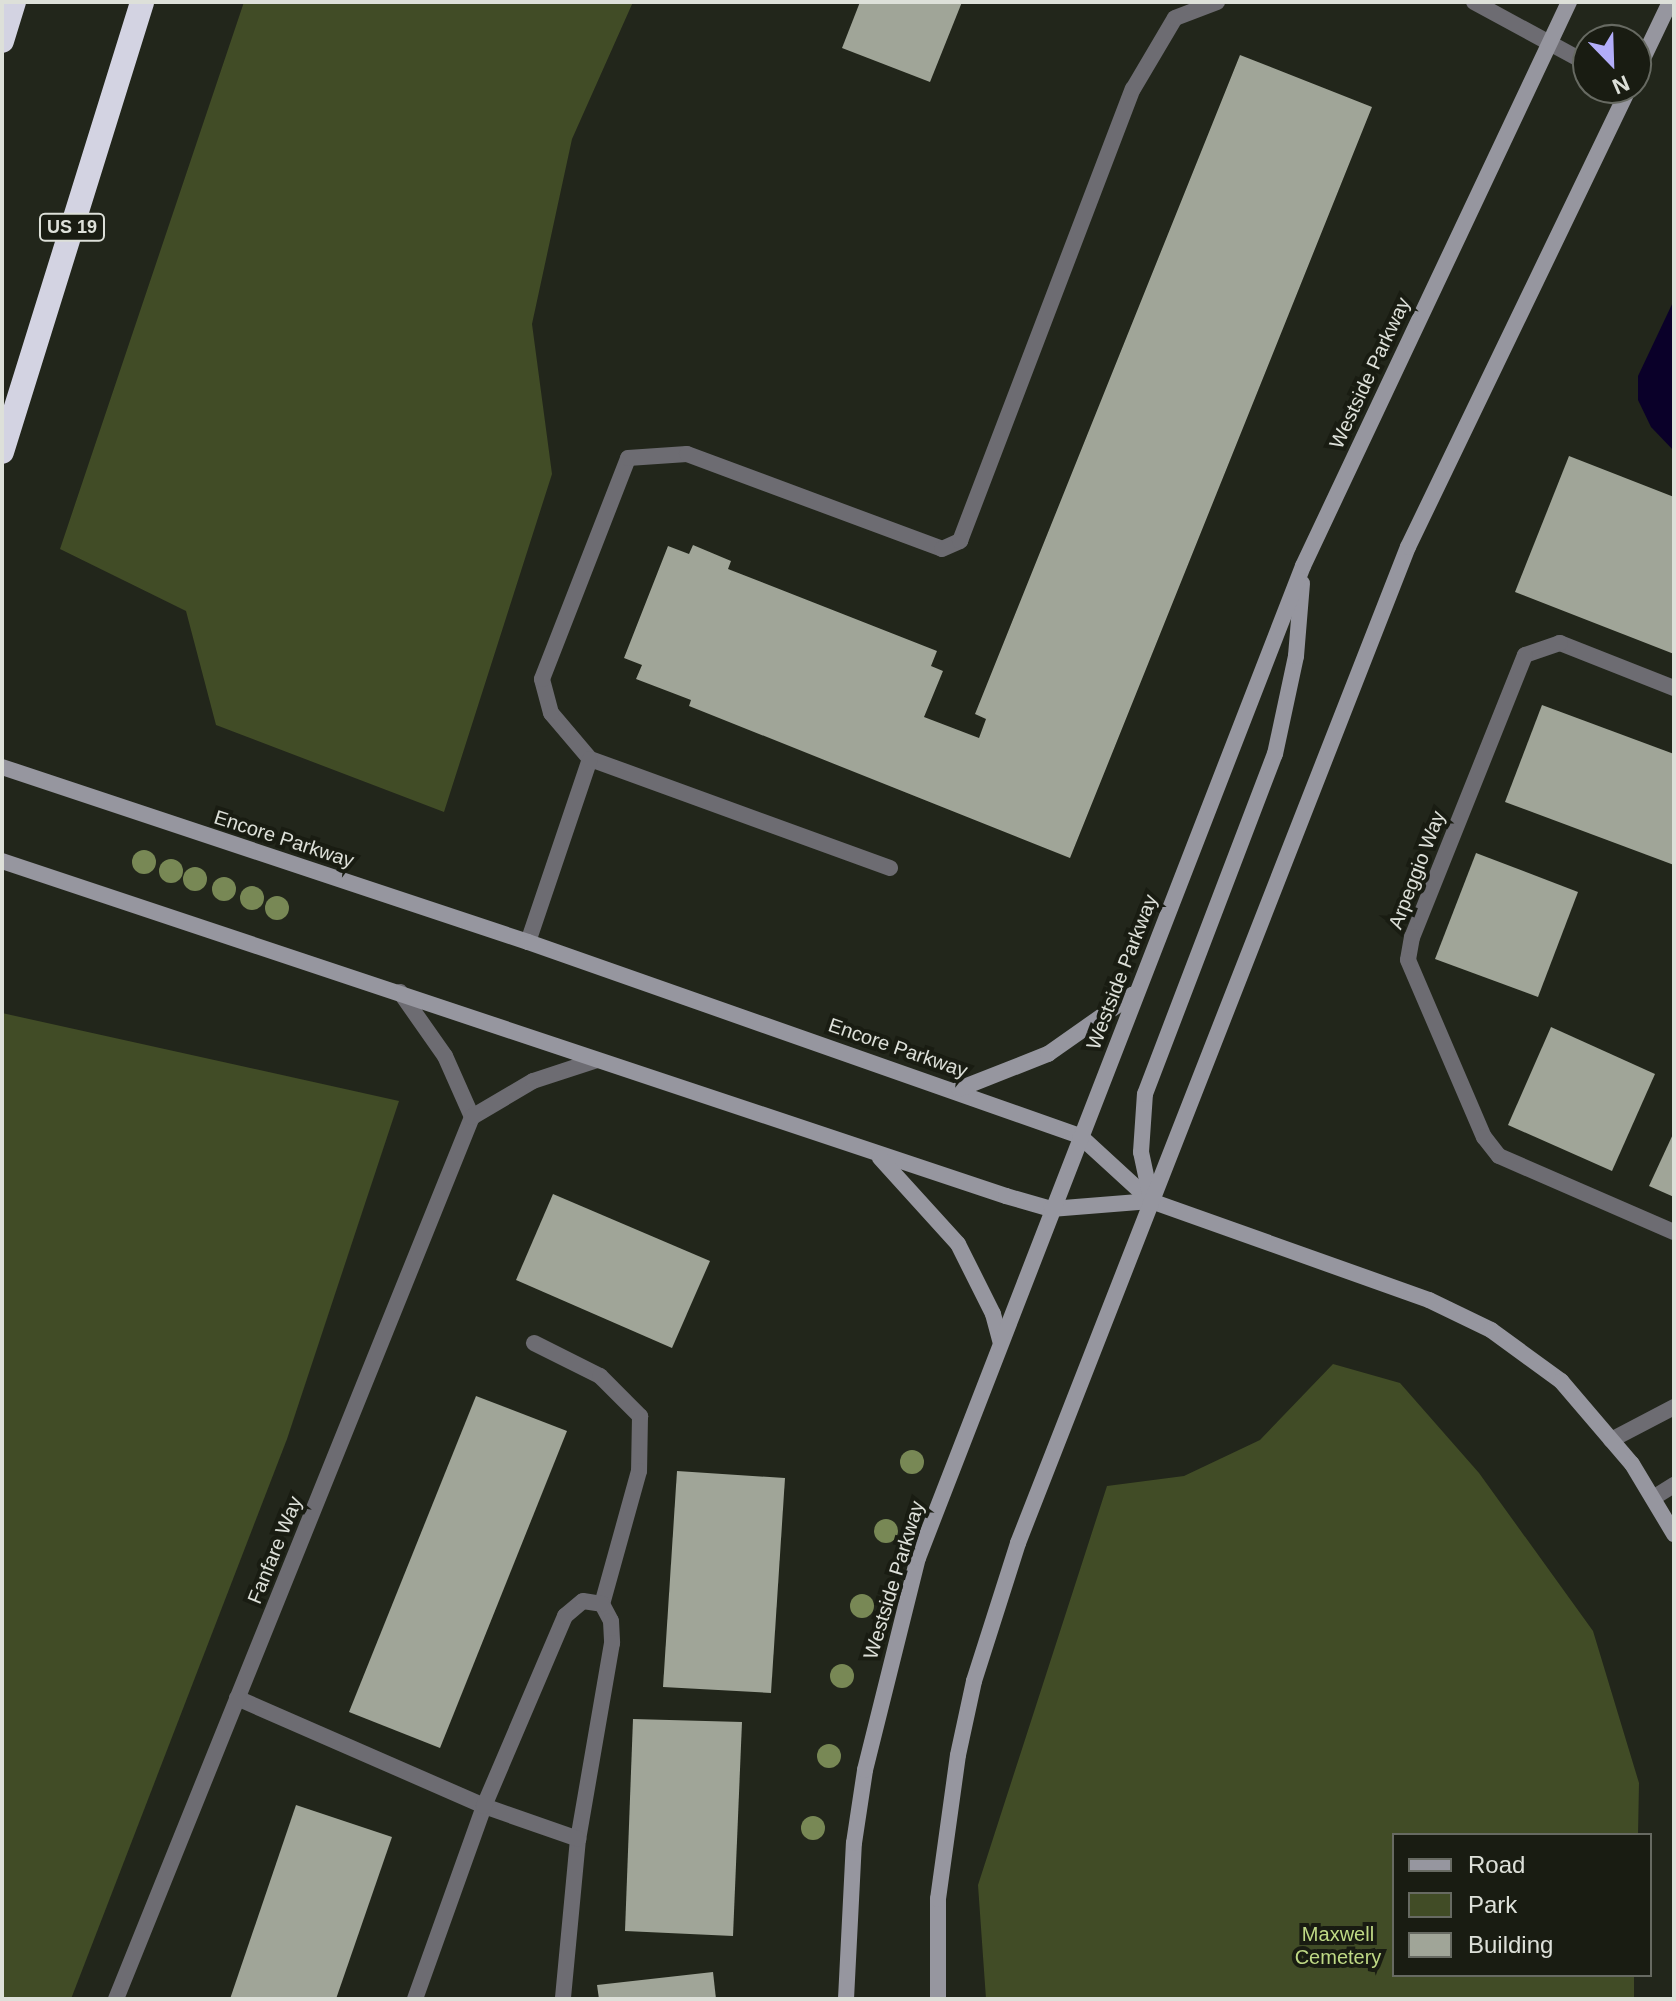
<!DOCTYPE html>
<html>
<head>
<meta charset="utf-8">
<style>
	body { margin:0 }
	#map { position:relative; width:1676px; height:2001px; overflow:hidden; background:#22261b; font-family:Helvetica,sans-serif }
	div>[style] { position:absolute }
	[style*='--x'] { left:calc(var(--x)*1px); top:calc(var(--y)*1px); width:calc(var(--w)*1px); rotate:calc(var(--a)*1deg) }
	.green>* { inset:0; background:#414c26 }
	.water>* { inset:0; background:#0a0029 }
	.building>* { inset:0; background:#a0a598 }
	.lane>* { height:16px; margin:-8px; padding:0 8px; transform-origin:8px; border-radius:8px; background:#6d6c72 }
	.street>* { height:16px; margin:-8px; padding:0 8px; transform-origin:8px; border-radius:8px; background:#6d6c72 }
	.secondary>* { height:16px; margin:-8px; padding:0 8px; transform-origin:8px; border-radius:8px; background:#96969f }
	.highway>* { height:24px; margin:-12px; padding:0 12px; transform-origin:12px; border-radius:12px; background:#d3d3e2 }
	.trees>* { width:24px; height:24px; margin:-12px; border-radius:50%; background:#788855 }
	span { translate:-50% -50%; white-space:nowrap; text-align:center; line-height:1.15; -webkit-text-stroke:8px #191c12; paint-order:stroke }
	.shield-label span { padding:2px 6px; background:#191c12; border:2px solid; border-radius:6px; -webkit-text-stroke-width:0 }
	.shield-label { font-size:18px; color:#dde0d9; font-weight:700 }
	.street-label { font-size:20px; color:#dde0d9 }
	.park-label { font-size:20px; color:#bfd985 }
	.frame { position:absolute; inset:0; border:4px solid #dde0d9; pointer-events:none }
	.legend { position:absolute; left:1392px; top:1833px; width:260px; height:144px; box-sizing:border-box; background:#191c12; border:2px solid #676a62; margin:0; padding:10px 14px; list-style:none; font-size:24px; color:#dde0d9 }
	.legend li { display:flex; align-items:center; gap:16px; height:40px }
	.legend b { width:40px; border:2px solid #676a62 }
	.north { position:absolute; left:1572px; top:24px; width:80px; height:80px; box-sizing:border-box; background:#191c12; border:2px solid #676a62; border-radius:50%; rotate:157deg; font-size:22px; font-weight:700; line-height:32px; text-align:center; color:#dde0d9 }
	.north::after { content:''; display:block; margin:auto; width:28px; height:36px; background:#b2adf9; clip-path:polygon(50% 0,100% 100%,50% 72%,0 100%) }
</style>
</head>
<body>
<div id="map">
	<div class="green">
		<div style="clip-path:polygon(244px 2px,633px 2px,572px 139px,532px 324px,552px 474px,444px 812px,216px 725px,186px 611px,60px 549px)"></div>
		<div style="clip-path:polygon(2px 1013px,399px 1101px,287px 1439px,71px 1999px,2px 1999px)"></div>
		<div style="clip-path:polygon(1333px 1364px,1400px 1383px,1479px 1473px,1593px 1631px,1639px 1783px,1638px 1835px,1394px 1835px,1394px 1975px,1634px 1975px,1634px 1999px,986px 1999px,978px 1885px,1107px 1486px,1184px 1476px,1260px 1440px)"></div>
	</div>
	<div class="water">
		<div style="clip-path:polygon(1674px 300px,1674px 451px,1651px 427px,1638px 400px,1638px 376px)"></div>
	</div>
	<div class="building">
		<div style="clip-path:polygon(860px 2px,962px 2px,930px 82px,842px 48px)"></div>
		<div style="clip-path:polygon(1240px 55px,1372px 107px,1070px 858px,689px 706px,691px 700px,636px 679px,642px 665px,624px 658px,668px 546px,689px 554px,693px 545px,731px 561px,728px 569px,937px 651px,931px 666px,943px 671px,924px 717px,979px 738px,986px 719px,975px 714px)"></div>
		<div style="clip-path:polygon(1569px 456px,1674px 497px,1674px 654px,1515px 592px)"></div>
		<div style="clip-path:polygon(1542px 705px,1674px 754px,1674px 865px,1505px 802px)"></div>
		<div style="clip-path:polygon(1476px 853px,1578px 892px,1538px 997px,1435px 959px)"></div>
		<div style="clip-path:polygon(1551px 1027px,1655px 1074px,1612px 1171px,1508px 1125px)"></div>
		<div style="clip-path:polygon(1674px 1132px,1674px 1197px,1649px 1186px)"></div>
		<div style="clip-path:polygon(553px 1194px,710px 1261px,672px 1348px,516px 1280px)"></div>
		<div style="clip-path:polygon(476px 1396px,567px 1431px,440px 1748px,349px 1712px)"></div>
		<div style="clip-path:polygon(677px 1471px,785px 1478px,771px 1693px,663px 1687px)"></div>
		<div style="clip-path:polygon(633px 1719px,742px 1722px,733px 1936px,625px 1931px)"></div>
		<div style="clip-path:polygon(296px 1805px,392px 1837px,336px 1999px,230px 1999px)"></div>
		<div style="clip-path:polygon(713px 1972px,716px 1999px,599px 1999px,597px 1985px)"></div>
	</div>
	<div class="lane">
		<div style="--x:1474;--y:2;--w:130;--a:28.5"></div>
		<div style="--x:890;--y:868;--w:319;--a:-160"></div>
		<div style="--x:590;--y:759;--w:60;--a:-130.3"></div>
		<div style="--x:551;--y:713;--w:35;--a:-105"></div>
		<div style="--x:542;--y:679;--w:237;--a:-68.7"></div>
		<div style="--x:628;--y:458;--w:59;--a:-3.9"></div>
		<div style="--x:687;--y:454;--w:272;--a:20.4"></div>
		<div style="--x:942;--y:549;--w:20;--a:-24"></div>
		<div style="--x:960;--y:541;--w:484;--a:-69.1"></div>
		<div style="--x:1133;--y:89;--w:82;--a:-59.4"></div>
		<div style="--x:1175;--y:18;--w:45;--a:-20.9"></div>
		<div style="--x:528;--y:942;--w:193;--a:-71.3"></div>
		<div style="--x:534;--y:1343;--w:74;--a:26.6"></div>
		<div style="--x:600;--y:1376;--w:57;--a:45"></div>
		<div style="--x:640;--y:1416;--w:55;--a:91"></div>
		<div style="--x:639;--y:1471;--w:138;--a:105.5"></div>
		<div style="--x:602;--y:1604;--w:19;--a:62"></div>
		<div style="--x:611;--y:1621;--w:22;--a:87"></div>
		<div style="--x:612;--y:1643;--w:199;--a:99.8"></div>
		<div style="--x:578;--y:1839;--w:161;--a:95.4"></div>
		<div style="--x:237;--y:1698;--w:270;--a:23.6"></div>
		<div style="--x:484;--y:1806;--w:100;--a:19.3"></div>
		<div style="--x:415;--y:1999;--w:205;--a:-70.3"></div>
		<div style="--x:484;--y:1806;--w:207;--a:-66.9"></div>
		<div style="--x:565;--y:1616;--w:23;--a:-40"></div>
		<div style="--x:583;--y:1601;--w:19;--a:9"></div>
	</div>
	<div class="street">
		<div style="--x:1674;--y:688;--w:123;--a:-158.5"></div>
		<div style="--x:1560;--y:643;--w:37;--a:161"></div>
		<div style="--x:1525;--y:655;--w:304;--a:111.8"></div>
		<div style="--x:1412;--y:937;--w:23;--a:100"></div>
		<div style="--x:1408;--y:960;--w:193;--a:66.8"></div>
		<div style="--x:1484;--y:1137;--w:24;--a:52"></div>
		<div style="--x:1499;--y:1156;--w:191;--a:23.5"></div>
		<div style="--x:400;--y:992;--w:78;--a:54.9"></div>
		<div style="--x:445;--y:1056;--w:67;--a:66.1"></div>
		<div style="--x:1611;--y:1440;--w:71;--a:-27.6"></div>
		<div style="--x:1653;--y:1498;--w:25;--a:-32"></div>
		<div style="--x:116;--y:1999;--w:951;--a:-68.02"></div>
		<div style="--x:472;--y:1117;--w:71;--a:-30.5"></div>
		<div style="--x:533;--y:1081;--w:67;--a:-18.2"></div>
	</div>
	<div class="secondary">
		<div style="--x:1636;--y:73;--w:79;--a:-64.4"></div>
		<div style="--x:2;--y:767;--w:554;--a:18.4"></div>
		<div style="--x:528;--y:942;--w:585;--a:19.36"></div>
		<div style="--x:1080;--y:1136;--w:96;--a:42.5"></div>
		<div style="--x:1151;--y:1201;--w:295;--a:19.6"></div>
		<div style="--x:1429;--y:1300;--w:69;--a:25.8"></div>
		<div style="--x:1491;--y:1330;--w:87;--a:36.1"></div>
		<div style="--x:1561;--y:1381;--w:109;--a:49.5"></div>
		<div style="--x:1632;--y:1464;--w:82;--a:59"></div>
		<div style="--x:2;--y:861;--w:1058;--a:18.45"></div>
		<div style="--x:1006;--y:1196;--w:47;--a:16.1"></div>
		<div style="--x:1051;--y:1209;--w:100;--a:-4.6"></div>
		<div style="--x:959;--y:1089;--w:96;--a:-21.5"></div>
		<div style="--x:1048;--y:1054;--w:103;--a:-35.1"></div>
		<div style="--x:880;--y:1158;--w:116;--a:47.8"></div>
		<div style="--x:958;--y:1244;--w:78;--a:63.4"></div>
		<div style="--x:993;--y:1314;--w:28;--a:75"></div>
		<div style="--x:1151;--y:1199;--w:48;--a:-102"></div>
		<div style="--x:1141;--y:1152;--w:58;--a:-86.1"></div>
		<div style="--x:1145;--y:1094;--w:364;--a:-69.1"></div>
		<div style="--x:1275;--y:754;--w:100;--a:-77.9"></div>
		<div style="--x:1296;--y:656;--w:73;--a:-85.3"></div>
		<div style="--x:846;--y:1999;--w:156;--a:-87.1"></div>
		<div style="--x:854;--y:1843;--w:74;--a:-81.4"></div>
		<div style="--x:865;--y:1770;--w:219;--a:-76"></div>
		<div style="--x:918;--y:1558;--w:1064;--a:-68.79"></div>
		<div style="--x:1303;--y:566;--w:624;--a:-64.75"></div>
		<div style="--x:938;--y:1999;--w:100;--a:-90"></div>
		<div style="--x:938;--y:1899;--w:145;--a:-82.1"></div>
		<div style="--x:958;--y:1755;--w:76;--a:-77.8"></div>
		<div style="--x:974;--y:1681;--w:145;--a:-72.3"></div>
		<div style="--x:1018;--y:1543;--w:1070;--a:-68.62"></div>
		<div style="--x:1408;--y:547;--w:509;--a:-64.29"></div>
	</div>
	<div class="highway">
		<div style="--x:2;--y:41;--w:41;--a:-72.9"></div>
		<div style="--x:2;--y:452;--w:471;--a:-72.7"></div>
	</div>
	<div class="trees">
		<div style="left:144px;top:862px"></div>
		<div style="left:171px;top:871px"></div>
		<div style="left:195px;top:879px"></div>
		<div style="left:224px;top:889px"></div>
		<div style="left:252px;top:898px"></div>
		<div style="left:277px;top:908px"></div>
		<div style="left:912px;top:1462px"></div>
		<div style="left:886px;top:1531px"></div>
		<div style="left:862px;top:1606px"></div>
		<div style="left:842px;top:1676px"></div>
		<div style="left:829px;top:1756px"></div>
		<div style="left:813px;top:1828px"></div>
	</div>
	<div class="shield-label">
		<span style="left:72px;top:227px">US 19</span>
	</div>
	<div class="street-label">
		<span style="left:1370px;top:373px;rotate:-65deg">Westside Parkway</span>
		<span style="left:284px;top:839px;rotate:18deg">Encore Parkway</span>
		<span style="left:1417px;top:870px;rotate:-69deg">Arpeggio Way</span>
		<span style="left:1122px;top:972px;rotate:-69deg">Westside Parkway</span>
		<span style="left:898px;top:1048px;rotate:19deg">Encore Parkway</span>
		<span style="left:275px;top:1550px;rotate:-68deg">Fanfare Way</span>
		<span style="left:894px;top:1580px;rotate:-73deg">Westside Parkway</span>
	</div>
	<div class="park-label">
		<span style="left:1338px;top:1946px">Maxwell<br>Cemetery</span>
	</div>
	<div class="frame"></div>
	<ul class="legend">
	<li><b style="height:10px;background:#96969f"></b>Road</li>
	<li><b style="height:22px;background:#414c26"></b>Park</li>
	<li><b style="height:22px;background:#a0a598"></b>Building</li>
	</ul>
	<div class="north">N</div>
</div>
</body>
</html>
